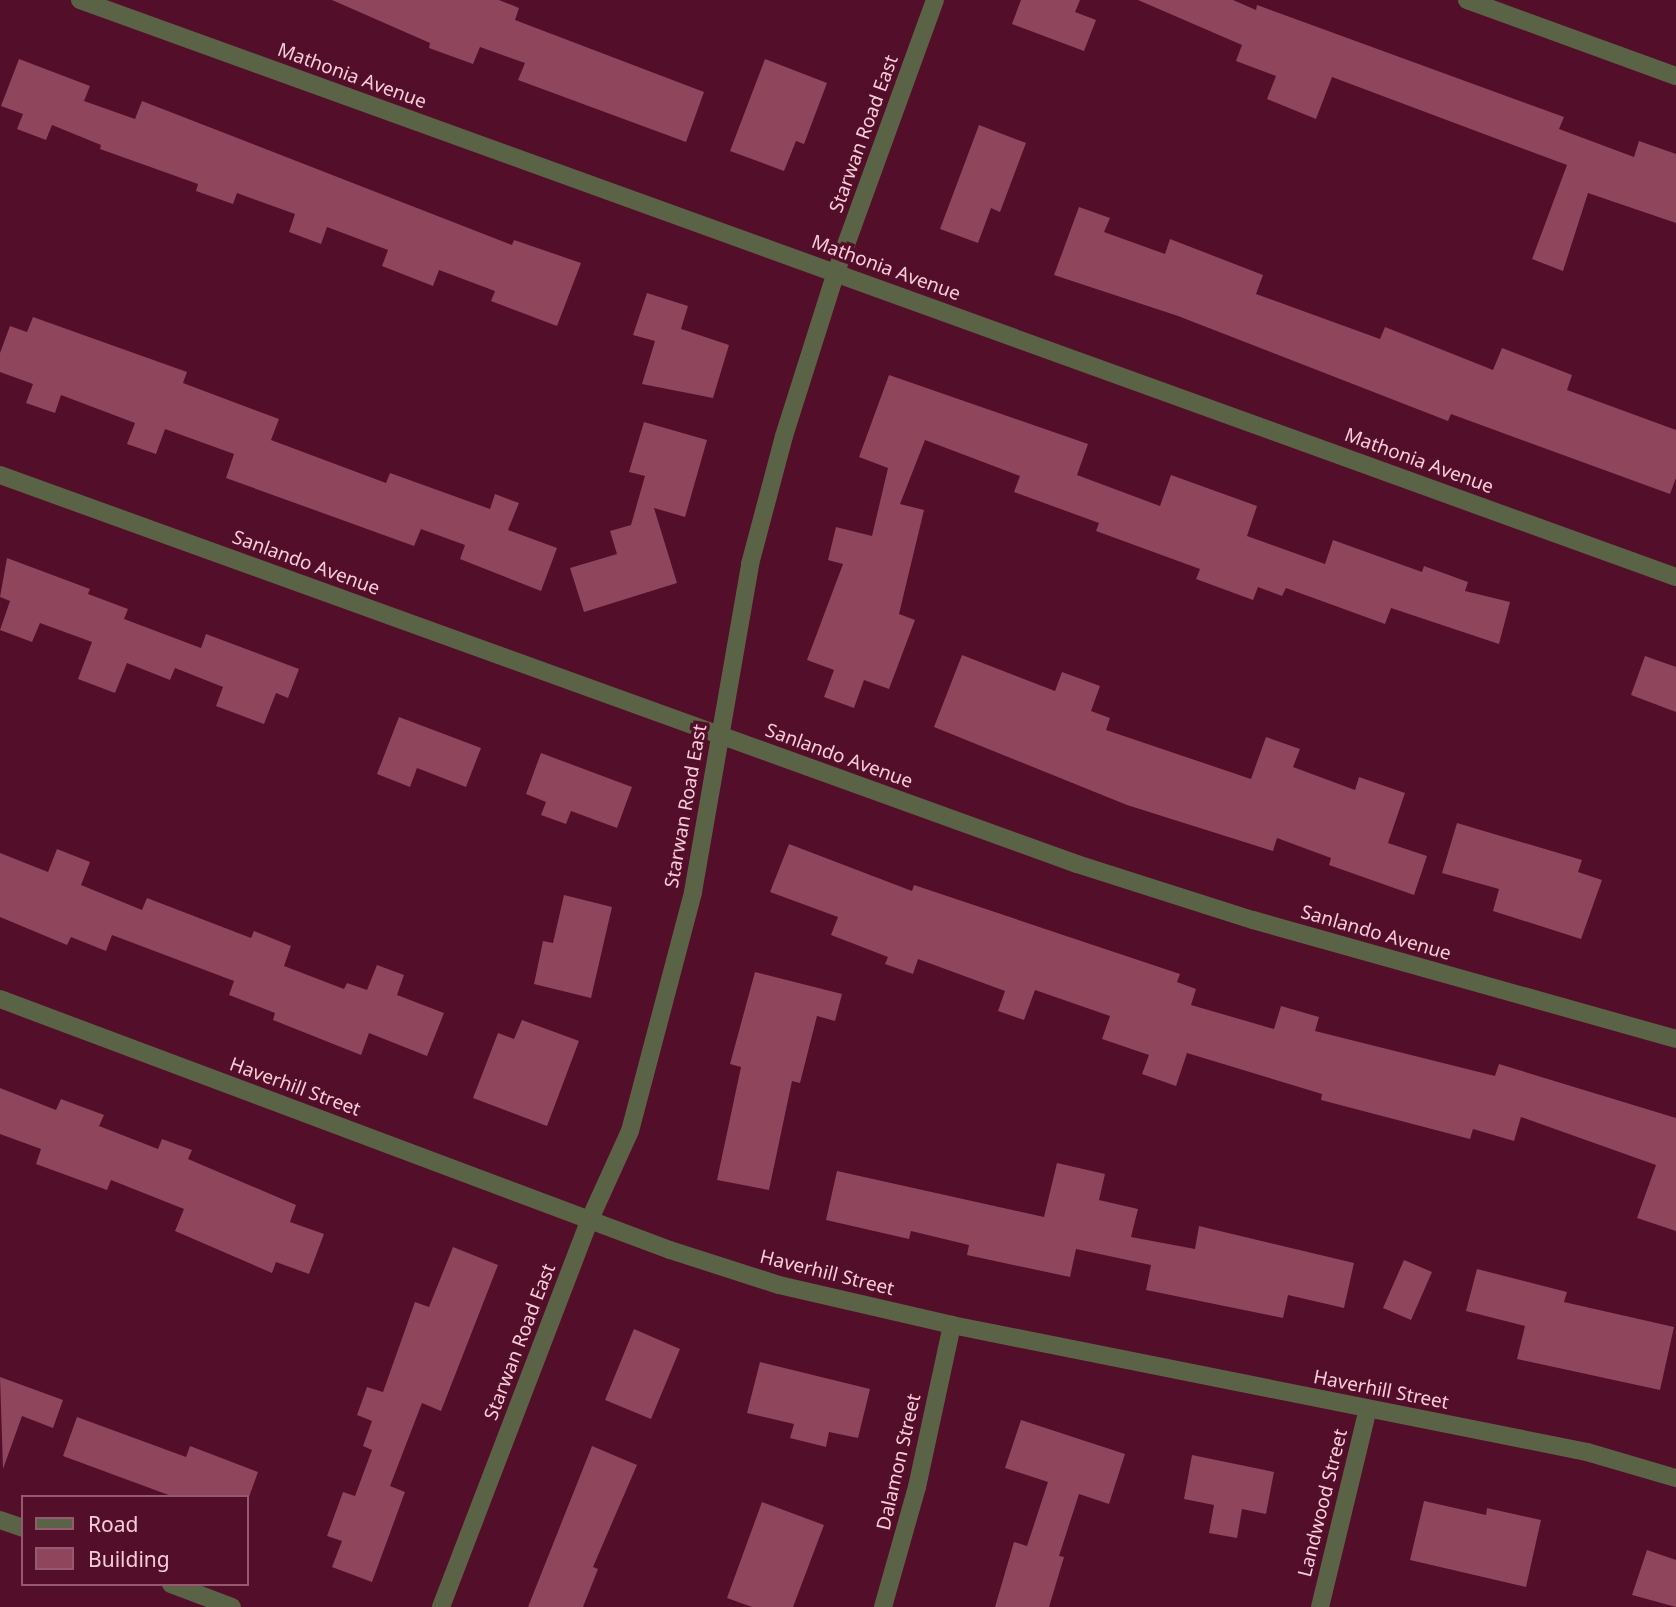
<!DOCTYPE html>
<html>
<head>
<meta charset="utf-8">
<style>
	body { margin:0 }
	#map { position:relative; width:1676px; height:1607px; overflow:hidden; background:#530e29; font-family:"Noto Sans",sans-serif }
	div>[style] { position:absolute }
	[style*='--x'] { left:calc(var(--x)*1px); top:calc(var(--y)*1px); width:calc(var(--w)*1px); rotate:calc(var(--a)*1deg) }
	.building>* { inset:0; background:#8f455c }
	.minor>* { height:18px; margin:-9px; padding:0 9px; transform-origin:9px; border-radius:9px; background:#5a6346 }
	span { translate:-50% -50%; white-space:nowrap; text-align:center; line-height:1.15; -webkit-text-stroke:7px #530e29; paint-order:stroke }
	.street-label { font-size:19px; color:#f9cdd8 }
	.legend { position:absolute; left:21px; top:1495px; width:228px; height:91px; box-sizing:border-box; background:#530e29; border:2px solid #955a6f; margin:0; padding:9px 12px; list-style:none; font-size:21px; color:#f9cdd8 }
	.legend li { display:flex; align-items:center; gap:14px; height:35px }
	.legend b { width:35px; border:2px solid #955a6f }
</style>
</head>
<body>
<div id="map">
	<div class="building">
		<div style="clip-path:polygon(332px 0,499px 0,519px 8px,515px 20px,704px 92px,686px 142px,518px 80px,525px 63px,480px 47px,473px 64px,429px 48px,430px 43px)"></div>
		<div style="clip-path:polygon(1021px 0,1080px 0,1075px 12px,1096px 20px,1084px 51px,1012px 24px)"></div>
		<div style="clip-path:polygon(1138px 0,1233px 0,1256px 10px,1257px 5px,1564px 117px,1559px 129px,1634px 157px,1639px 141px,1676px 154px,1676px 223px,1588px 193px,1563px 271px,1532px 259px,1567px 165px,1332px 77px,1316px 119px,1267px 99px,1276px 76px,1236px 61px,1242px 45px)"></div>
		<div style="clip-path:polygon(19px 59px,90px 86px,84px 101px,135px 119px,142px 101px,512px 245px,514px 240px,581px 263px,557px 326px,491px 301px,495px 291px,439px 270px,433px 286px,382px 266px,388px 250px,327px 227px,321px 244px,289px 232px,295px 214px,237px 193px,233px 204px,196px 191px,198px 184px,100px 149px,101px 145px,52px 125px,46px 140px,17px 129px,23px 114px,1px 106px)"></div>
		<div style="clip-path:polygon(765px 59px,827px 83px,804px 144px,796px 141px,784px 171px,730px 151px)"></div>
		<div style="clip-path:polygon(979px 125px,1026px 143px,1000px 212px,991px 208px,978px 243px,940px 229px)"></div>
		<div style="clip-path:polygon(1079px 207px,1110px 218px,1104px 232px,1165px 254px,1170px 239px,1263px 275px,1256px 294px,1380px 339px,1385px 327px,1493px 370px,1502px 348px,1572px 375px,1567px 390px,1676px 430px,1676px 478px,1670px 494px,1451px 414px,1448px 421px,1178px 316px,1054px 275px)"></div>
		<div style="clip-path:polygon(647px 293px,688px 306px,681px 329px,729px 345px,713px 398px,642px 384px,655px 341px,633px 335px)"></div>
		<div style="clip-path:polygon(33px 317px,187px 372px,183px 383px,279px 419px,271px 440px,386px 483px,390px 473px,490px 509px,495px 494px,519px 503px,508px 530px,557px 548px,541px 591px,460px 559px,465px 545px,421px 529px,414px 546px,226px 478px,234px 454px,165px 429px,156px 454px,127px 444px,135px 423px,61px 395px,55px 413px,26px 403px,33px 384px,0 372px,0 353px,10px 326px,27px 332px)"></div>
		<div style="clip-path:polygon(889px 375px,1088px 444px,1077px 475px,1160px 506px,1171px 475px,1257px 506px,1247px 536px,1325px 564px,1333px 540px,1422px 572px,1424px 566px,1468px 582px,1465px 591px,1510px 602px,1499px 644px,1391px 608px,1385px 624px,1286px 588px,1282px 596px,1258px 587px,1253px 600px,1196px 579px,1200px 569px,1096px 531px,1099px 523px,1014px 492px,1020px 476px,925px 440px,900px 504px,924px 510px,899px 614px,915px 620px,889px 689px,864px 680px,854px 708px,824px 697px,834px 670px,807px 660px,843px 564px,828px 560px,836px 527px,872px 536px,888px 468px,859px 457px)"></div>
		<div style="clip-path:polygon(644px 422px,707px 440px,685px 517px,654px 508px,677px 583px,584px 612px,570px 568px,617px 554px,610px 531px,631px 525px,645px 476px,629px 472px)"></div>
		<div style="clip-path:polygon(7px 558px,90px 589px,88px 594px,128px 609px,124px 619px,201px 648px,206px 634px,299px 669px,288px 698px,276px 693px,264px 724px,216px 706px,223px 687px,175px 668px,170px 680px,127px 663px,115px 693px,78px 679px,92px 642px,40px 623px,32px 642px,0 630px,10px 601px,0 597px)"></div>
		<div style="clip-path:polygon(962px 655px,1055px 691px,1062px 672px,1100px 686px,1091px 711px,1110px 718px,1106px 730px,1251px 779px,1266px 737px,1300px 749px,1293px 767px,1355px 790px,1359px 777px,1405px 793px,1388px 843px,1427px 856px,1414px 895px,1329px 865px,1331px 858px,1277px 838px,1273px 851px,1127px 805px,934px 727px)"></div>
		<div style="clip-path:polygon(1645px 656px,1676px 667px,1676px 712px,1631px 695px)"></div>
		<div style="clip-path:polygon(399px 717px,481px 748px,466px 787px,417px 768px,410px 787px,377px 774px)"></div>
		<div style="clip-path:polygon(541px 753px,632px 787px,617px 828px,571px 811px,566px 824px,541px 815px,546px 802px,526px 794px)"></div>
		<div style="clip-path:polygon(1457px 823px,1582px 860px,1578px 872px,1602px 880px,1581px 939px,1493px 911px,1499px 889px,1442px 873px)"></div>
		<div style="clip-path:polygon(789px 844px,912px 891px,914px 885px,1180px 974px,1177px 982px,1196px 989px,1191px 1005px,1274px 1029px,1281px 1006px,1319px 1017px,1315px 1031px,1495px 1076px,1499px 1064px,1676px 1118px,1676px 1231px,1637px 1218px,1656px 1165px,1521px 1117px,1514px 1141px,1473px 1129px,1470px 1139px,1321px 1100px,1322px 1094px,1187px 1053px,1176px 1086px,1142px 1074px,1149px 1055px,1102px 1039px,1110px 1016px,1035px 990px,1024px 1020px,998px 1011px,1005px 991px,918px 959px,913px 974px,885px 964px,888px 957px,831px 935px,838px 917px,770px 892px)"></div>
		<div style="clip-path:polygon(57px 849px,90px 862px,81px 885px,142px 910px,147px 898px,251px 938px,254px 931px,291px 946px,284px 966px,344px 989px,347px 983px,367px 990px,377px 965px,404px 975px,397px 995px,444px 1013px,427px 1056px,369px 1033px,361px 1055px,273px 1020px,275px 1013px,229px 995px,234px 981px,112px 935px,106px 951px,71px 937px,67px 945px,0 917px,0 853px,48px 872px)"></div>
		<div style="clip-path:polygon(564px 895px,612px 907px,591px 998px,534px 984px,543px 941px,553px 943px)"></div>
		<div style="clip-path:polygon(755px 972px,842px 994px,835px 1021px,817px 1016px,800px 1083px,792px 1081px,769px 1190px,717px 1180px,741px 1067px,730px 1064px)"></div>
		<div style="clip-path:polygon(522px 1020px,579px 1041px,547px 1126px,473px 1098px,498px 1033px,514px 1039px)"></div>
		<div style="clip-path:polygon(0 1088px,56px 1110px,61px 1099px,104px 1115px,99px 1126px,158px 1149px,162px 1139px,192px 1150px,188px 1159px,296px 1205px,290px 1222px,324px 1234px,309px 1274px,276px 1262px,272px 1273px,175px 1231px,184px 1209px,111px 1180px,107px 1190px,36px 1164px,41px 1149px,0 1134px)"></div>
		<div style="clip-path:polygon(1057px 1163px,1105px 1174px,1099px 1200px,1138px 1209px,1131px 1237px,1195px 1249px,1199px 1226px,1354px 1263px,1344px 1308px,1288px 1295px,1283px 1318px,1146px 1290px,1151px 1265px,1076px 1249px,1070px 1277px,967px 1255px,969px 1245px,911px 1231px,909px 1239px,826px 1220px,837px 1171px,1044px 1217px)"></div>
		<div style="clip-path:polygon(453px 1247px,498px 1265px,441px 1411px,422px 1403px,390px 1486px,405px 1492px,372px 1582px,332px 1567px,342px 1541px,327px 1536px,343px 1492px,355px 1496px,372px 1450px,363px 1446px,372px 1421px,357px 1415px,367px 1387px,383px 1392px,415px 1302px,429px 1307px)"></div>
		<div style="clip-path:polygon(1404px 1260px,1432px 1272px,1411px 1320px,1383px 1308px)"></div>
		<div style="clip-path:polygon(1477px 1269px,1567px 1292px,1564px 1302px,1674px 1327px,1660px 1390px,1517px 1359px,1525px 1326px,1466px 1311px)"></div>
		<div style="clip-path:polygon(634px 1329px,680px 1349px,651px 1419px,605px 1400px)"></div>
		<div style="clip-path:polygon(760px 1362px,870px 1389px,858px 1438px,829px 1432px,826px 1447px,790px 1438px,794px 1424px,747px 1413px)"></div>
		<div style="clip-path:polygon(0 1377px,63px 1400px,53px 1428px,22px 1416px,3px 1469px)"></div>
		<div style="clip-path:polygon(77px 1417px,186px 1457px,190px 1446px,258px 1472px,249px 1497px,174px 1497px,63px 1456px)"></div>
		<div style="clip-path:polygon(1021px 1420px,1125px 1454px,1109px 1504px,1079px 1494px,1059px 1556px,1064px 1557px,1049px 1607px,995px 1607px,1014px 1542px,1027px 1546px,1048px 1482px,1005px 1468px)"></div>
		<div style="clip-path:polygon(592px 1446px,637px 1465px,593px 1567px,598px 1569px,583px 1607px,528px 1607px)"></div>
		<div style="clip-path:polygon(1192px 1455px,1274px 1472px,1266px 1514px,1242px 1509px,1237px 1538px,1209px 1533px,1214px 1505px,1184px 1499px)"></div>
		<div style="clip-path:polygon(1424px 1501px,1486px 1515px,1487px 1508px,1541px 1520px,1526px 1587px,1410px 1560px)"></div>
		<div style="clip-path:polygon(762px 1502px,824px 1525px,793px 1607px,752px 1607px,727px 1598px)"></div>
		<div style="clip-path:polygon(1647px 1550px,1676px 1560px,1676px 1607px,1632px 1595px)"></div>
	</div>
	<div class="minor">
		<div style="--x:80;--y:0;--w:1697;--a:19.88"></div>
		<div style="--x:1467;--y:0;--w:222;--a:20"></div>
		<div style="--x:0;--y:475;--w:1145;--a:19.86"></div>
		<div style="--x:1077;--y:864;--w:185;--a:17.7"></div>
		<div style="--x:1253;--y:920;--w:439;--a:15.7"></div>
		<div style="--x:0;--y:999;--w:715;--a:20.54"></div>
		<div style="--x:670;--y:1250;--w:114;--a:17.8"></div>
		<div style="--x:779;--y:1285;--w:178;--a:13"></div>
		<div style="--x:952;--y:1325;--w:648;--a:11.31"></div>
		<div style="--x:1587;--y:1452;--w:93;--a:16.3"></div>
		<div style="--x:0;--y:1520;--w:24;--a:19"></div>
		<div style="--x:171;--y:1584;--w:65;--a:20.7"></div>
		<div style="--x:441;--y:1607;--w:416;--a:-69"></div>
		<div style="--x:590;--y:1219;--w:97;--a:-65.6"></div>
		<div style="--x:630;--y:1131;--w:247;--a:-75.2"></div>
		<div style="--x:693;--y:892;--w:333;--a:-80.1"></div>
		<div style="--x:750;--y:564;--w:132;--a:-75.1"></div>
		<div style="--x:784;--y:436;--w:172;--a:-72.4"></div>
		<div style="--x:836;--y:272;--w:289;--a:-70"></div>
		<div style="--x:883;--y:1607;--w:125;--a:-74.2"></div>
		<div style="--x:917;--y:1487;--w:166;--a:-77.8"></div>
		<div style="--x:1320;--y:1607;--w:204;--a:-76.4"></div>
	</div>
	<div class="street-label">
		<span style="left:352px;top:76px;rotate:20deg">Mathonia Avenue</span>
		<span style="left:864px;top:134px;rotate:-70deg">Starwan Road East</span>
		<span style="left:886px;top:268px;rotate:20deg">Mathonia Avenue</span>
		<span style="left:1419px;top:461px;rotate:20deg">Mathonia Avenue</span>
		<span style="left:306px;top:563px;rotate:20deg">Sanlando Avenue</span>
		<span style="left:839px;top:756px;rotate:20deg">Sanlando Avenue</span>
		<span style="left:686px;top:806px;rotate:-80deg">Starwan Road East</span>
		<span style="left:1376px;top:933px;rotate:16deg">Sanlando Avenue</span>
		<span style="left:295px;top:1087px;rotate:20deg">Haverhill Street</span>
		<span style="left:827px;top:1273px;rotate:14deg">Haverhill Street</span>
		<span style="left:520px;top:1342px;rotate:-69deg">Starwan Road East</span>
		<span style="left:1381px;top:1390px;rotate:11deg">Haverhill Street</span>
		<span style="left:899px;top:1462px;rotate:-77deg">Dalamon Street</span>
		<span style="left:1323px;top:1503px;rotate:-76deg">Landwood Street</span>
	</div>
	<ul class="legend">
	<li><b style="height:9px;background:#5a6346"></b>Road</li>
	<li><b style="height:19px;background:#8f455c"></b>Building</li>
	</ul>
</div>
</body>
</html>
